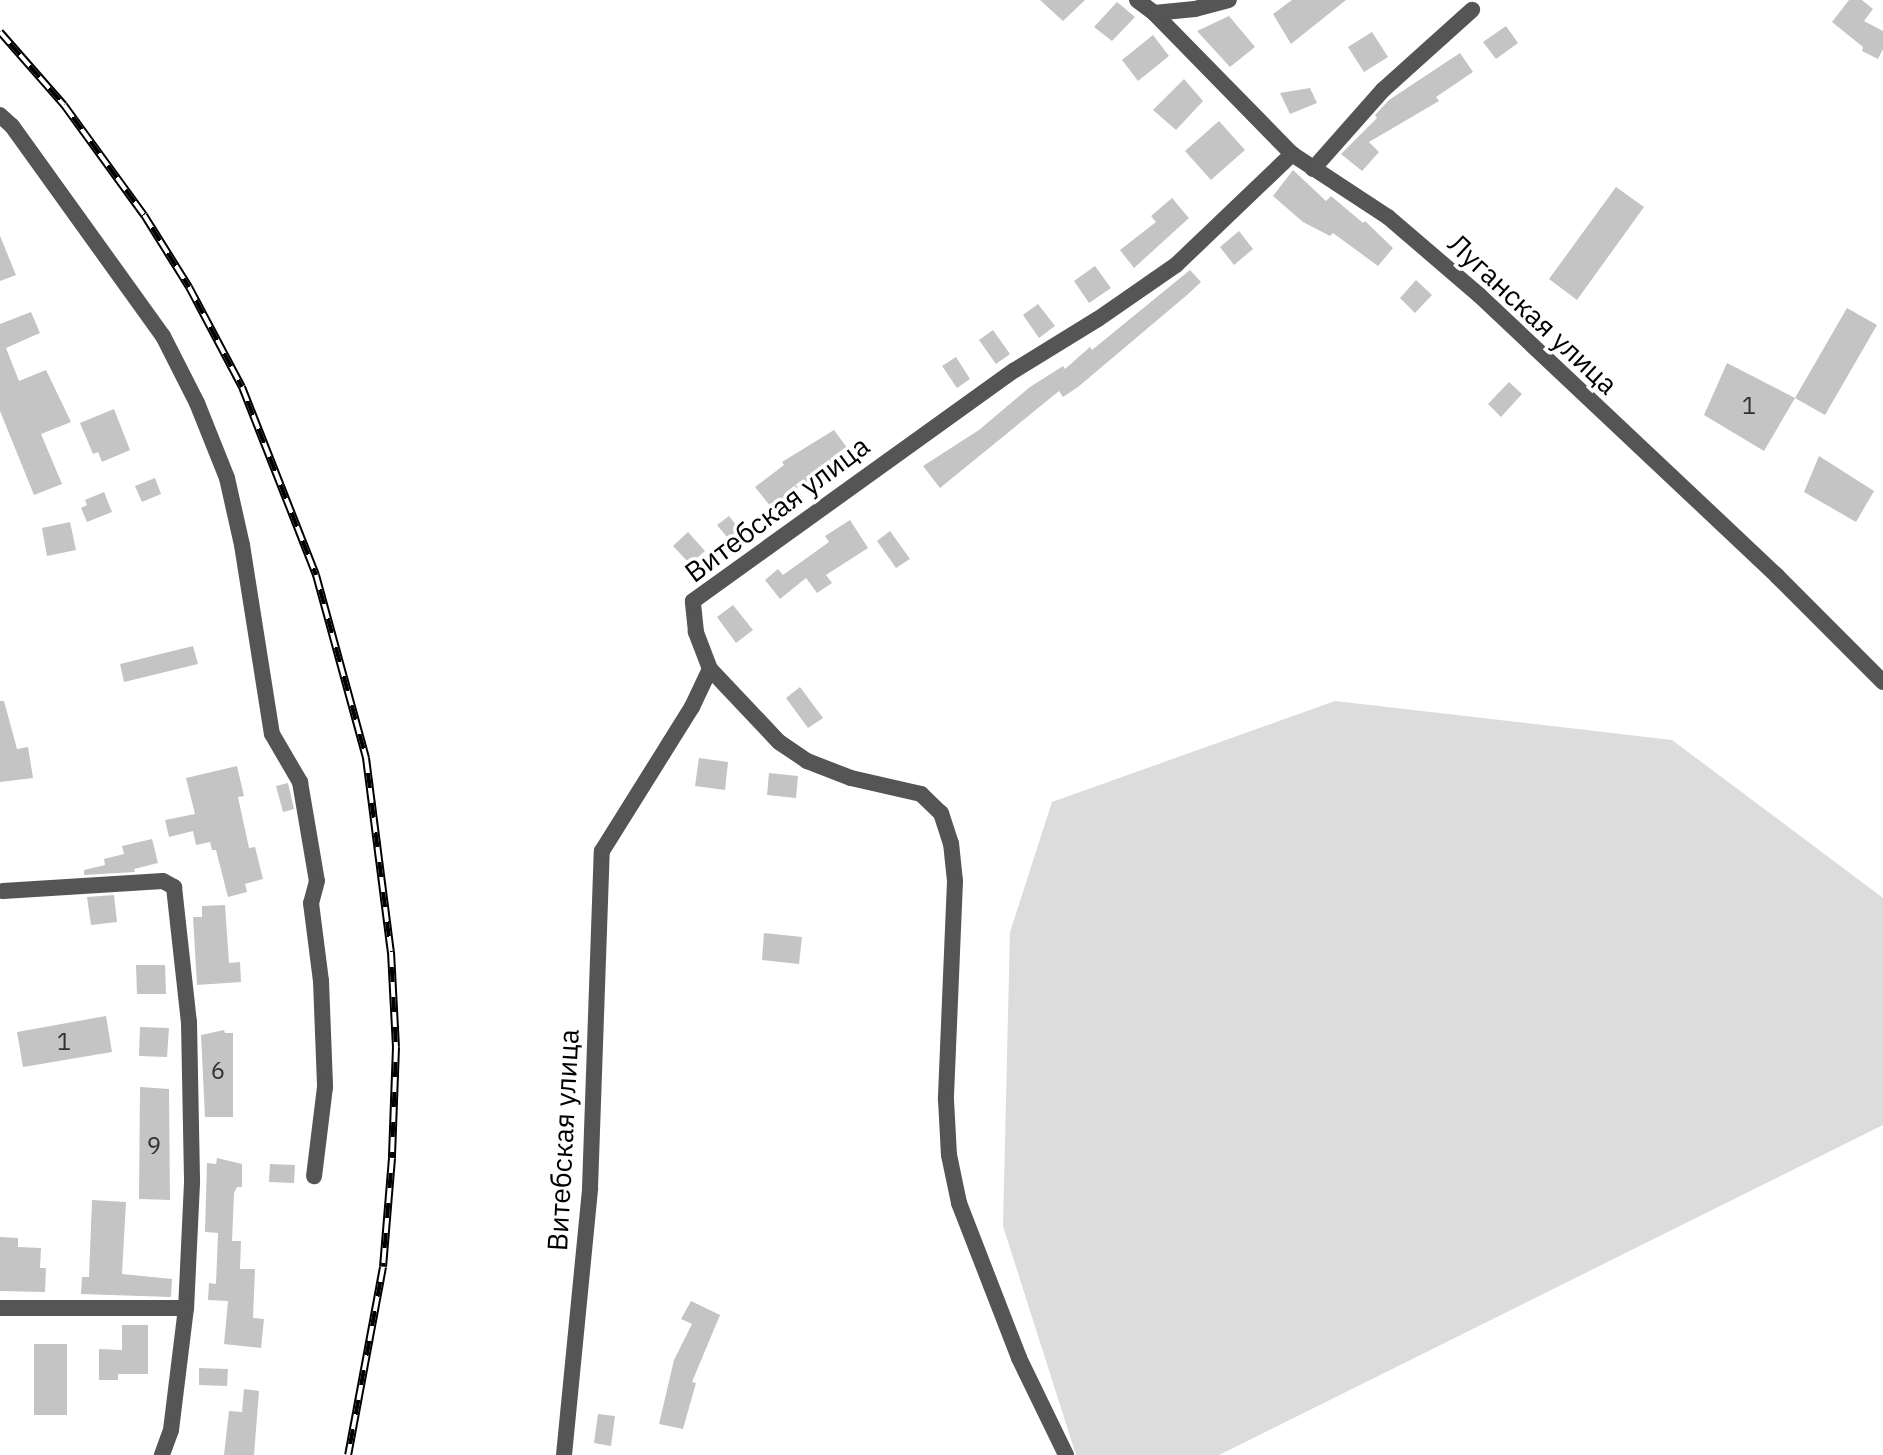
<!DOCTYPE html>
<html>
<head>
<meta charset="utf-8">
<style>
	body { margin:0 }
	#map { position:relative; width:1883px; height:1455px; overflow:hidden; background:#fff; font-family:"IBM Plex Sans",sans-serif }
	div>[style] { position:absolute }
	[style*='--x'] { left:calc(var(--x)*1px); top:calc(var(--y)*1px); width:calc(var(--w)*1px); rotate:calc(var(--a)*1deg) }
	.green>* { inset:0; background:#dcdcdc }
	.building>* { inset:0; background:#c4c4c4 }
	.minor>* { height:16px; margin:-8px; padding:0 8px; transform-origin:8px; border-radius:8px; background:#555 }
	.rail>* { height:8px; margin-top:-4px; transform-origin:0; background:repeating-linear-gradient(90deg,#fff 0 15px,#000 0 30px); box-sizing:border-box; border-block:2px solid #000 }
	span { translate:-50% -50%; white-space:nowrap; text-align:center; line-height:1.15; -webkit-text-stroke:7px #fff; paint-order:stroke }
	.number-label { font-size:24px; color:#313131 }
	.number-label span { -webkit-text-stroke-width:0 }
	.street-label { font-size:28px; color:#000 }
</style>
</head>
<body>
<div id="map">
	<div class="green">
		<div style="clip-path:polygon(1335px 701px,1672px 740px,1883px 898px,1883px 1125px,1219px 1455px,1076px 1455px,1003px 1226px,1010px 932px,1052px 802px)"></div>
	</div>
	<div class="building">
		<div style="clip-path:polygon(1040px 0,1085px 0,1063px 21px)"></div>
		<div style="clip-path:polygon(1292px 0,1346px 0,1291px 44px,1273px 14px)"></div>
		<div style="clip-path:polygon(1849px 0,1862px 0,1873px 9px,1864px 21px,1883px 31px,1883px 49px,1878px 59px,1862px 51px,1863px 47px,1832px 22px)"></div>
		<div style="clip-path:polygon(1117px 2px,1135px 17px,1112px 41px,1094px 27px)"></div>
		<div style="clip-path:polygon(1229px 16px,1255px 47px,1230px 67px,1197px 31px)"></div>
		<div style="clip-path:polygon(1506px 26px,1518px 43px,1496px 59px,1483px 42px)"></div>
		<div style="clip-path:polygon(1372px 32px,1388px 57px,1364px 72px,1348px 47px)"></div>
		<div style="clip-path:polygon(1153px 35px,1169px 56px,1138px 81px,1122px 60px)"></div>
		<div style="clip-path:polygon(1460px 53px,1473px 72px,1436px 97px,1439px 101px,1369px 142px,1379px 152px,1362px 171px,1341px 154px,1377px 118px,1375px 115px,1389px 100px)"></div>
		<div style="clip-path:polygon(1184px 79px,1203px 101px,1176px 130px,1153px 110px)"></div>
		<div style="clip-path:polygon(1310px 88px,1317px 103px,1290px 114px,1280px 93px)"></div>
		<div style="clip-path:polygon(1219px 121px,1245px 150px,1211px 180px,1185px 151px)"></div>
		<div style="clip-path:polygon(1293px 170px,1326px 201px,1331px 196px,1363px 223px,1365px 221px,1393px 248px,1378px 266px,1333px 233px,1330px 236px,1303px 222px,1273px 196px)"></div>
		<div style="clip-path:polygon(1616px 187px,1644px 207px,1577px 300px,1549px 279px)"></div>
		<div style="clip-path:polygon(1172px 198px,1189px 218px,1134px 268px,1120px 250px,1156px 222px,1151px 216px)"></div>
		<div style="clip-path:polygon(1239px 231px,1253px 249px,1234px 265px,1220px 247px)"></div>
		<div style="clip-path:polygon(0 236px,16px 275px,0 281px)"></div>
		<div style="clip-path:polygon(1095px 266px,1111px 288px,1089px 303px,1074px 281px)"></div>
		<div style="clip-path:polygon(1190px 270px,1201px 282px,1187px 295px,1078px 387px,1063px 397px,1059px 391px,940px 488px,923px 466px,979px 430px,1030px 387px,1063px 366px,1065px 369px,1090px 347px,1092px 350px)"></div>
		<div style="clip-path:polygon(1416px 280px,1432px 295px,1415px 313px,1400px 298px)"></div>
		<div style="clip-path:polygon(1038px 304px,1055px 326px,1039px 338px,1023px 315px)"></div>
		<div style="clip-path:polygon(1847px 308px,1877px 325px,1825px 415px,1795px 398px)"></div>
		<div style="clip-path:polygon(31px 312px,40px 333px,6px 348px,19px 381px,46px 370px,71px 422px,41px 434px,62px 484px,34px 495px,0 411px,0 324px)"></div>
		<div style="clip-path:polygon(993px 330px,1010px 354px,996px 364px,979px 340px)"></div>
		<div style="clip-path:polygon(956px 357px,970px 379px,957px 388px,942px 366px)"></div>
		<div style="clip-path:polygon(1727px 363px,1795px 398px,1764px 451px,1704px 415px)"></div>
		<div style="clip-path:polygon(1509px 382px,1522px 394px,1501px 417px,1488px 404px)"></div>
		<div style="clip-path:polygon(114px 409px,130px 450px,102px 462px,98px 452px,93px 454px,80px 423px)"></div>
		<div style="clip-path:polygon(834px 430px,853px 456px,801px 489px,799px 486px,771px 507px,755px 487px,784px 465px,782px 462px)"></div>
		<div style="clip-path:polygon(1819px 456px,1874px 491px,1856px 522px,1804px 492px)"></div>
		<div style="clip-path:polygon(155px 478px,161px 494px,142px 502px,135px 486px)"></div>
		<div style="clip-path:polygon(104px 492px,112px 512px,87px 522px,81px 508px,87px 505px,85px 500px)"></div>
		<div style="clip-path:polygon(729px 516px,743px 534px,732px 543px,717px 525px)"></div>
		<div style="clip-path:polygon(850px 520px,868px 548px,826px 575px,832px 583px,817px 593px,806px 578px,780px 599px,765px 580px,778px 569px,783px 575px,829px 542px,825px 536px)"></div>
		<div style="clip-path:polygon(70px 522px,76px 550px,47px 556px,42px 528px)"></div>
		<div style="clip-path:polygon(890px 531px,910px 559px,896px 568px,877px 541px)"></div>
		<div style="clip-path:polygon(688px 532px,705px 551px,690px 564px,673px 546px)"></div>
		<div style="clip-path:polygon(733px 605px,753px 630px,736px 643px,717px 617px)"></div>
		<div style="clip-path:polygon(193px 646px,198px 664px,124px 682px,120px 664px)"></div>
		<div style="clip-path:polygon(800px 687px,823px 718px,808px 728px,786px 698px)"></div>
		<div style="clip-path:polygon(0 701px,4px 701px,17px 749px,28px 747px,33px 778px,0 782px)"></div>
		<div style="clip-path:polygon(699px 758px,728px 762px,725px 790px,695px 786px)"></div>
		<div style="clip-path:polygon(237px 766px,244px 796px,238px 797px,249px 848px,255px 847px,263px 879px,245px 884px,247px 892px,228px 897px,216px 850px,212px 850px,210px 842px,196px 845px,193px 831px,169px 837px,165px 820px,195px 814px,186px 778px)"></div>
		<div style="clip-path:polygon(769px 773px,798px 776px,796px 798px,767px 795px)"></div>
		<div style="clip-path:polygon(288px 783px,294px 809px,283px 812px,276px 786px)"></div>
		<div style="clip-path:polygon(152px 839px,158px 863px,134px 869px,135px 872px,84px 875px,84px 870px,105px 865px,104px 859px,124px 854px,122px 846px)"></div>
		<div style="clip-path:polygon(114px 895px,117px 922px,91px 925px,87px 897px)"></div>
		<div style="clip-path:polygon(225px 905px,229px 963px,240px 962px,241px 982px,197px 985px,193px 917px,202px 917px,202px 906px)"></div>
		<div style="clip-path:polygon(764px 933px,802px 937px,799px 964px,762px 960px)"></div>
		<div style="clip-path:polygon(136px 965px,165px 965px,166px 994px,137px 994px)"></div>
		<div style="clip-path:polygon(106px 1016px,112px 1052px,23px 1067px,17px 1032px)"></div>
		<div style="clip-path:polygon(140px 1027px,169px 1028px,167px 1057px,139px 1056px)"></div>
		<div style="clip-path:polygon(224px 1030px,225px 1033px,233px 1033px,233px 1117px,205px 1117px,201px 1035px)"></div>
		<div style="clip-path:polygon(140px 1087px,169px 1089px,170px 1200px,139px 1199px)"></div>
		<div style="clip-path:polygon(217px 1158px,242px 1164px,242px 1187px,237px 1187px,234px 1193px,232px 1241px,241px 1241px,240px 1269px,255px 1269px,253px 1318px,264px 1319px,261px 1348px,224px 1344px,228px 1301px,208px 1300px,209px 1283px,216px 1284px,218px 1233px,205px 1232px,207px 1163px,216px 1164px)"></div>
		<div style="clip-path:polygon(270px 1164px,295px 1165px,294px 1183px,269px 1182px)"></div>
		<div style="clip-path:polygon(92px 1200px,126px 1202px,122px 1274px,172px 1279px,171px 1297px,81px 1294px,82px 1277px,89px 1277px)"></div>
		<div style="clip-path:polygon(0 1237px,18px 1238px,18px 1247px,41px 1248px,40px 1268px,46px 1268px,45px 1292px,0 1291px)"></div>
		<div style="clip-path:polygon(691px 1301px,720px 1315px,692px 1382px,696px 1383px,683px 1429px,659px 1424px,674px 1360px,692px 1324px,681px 1319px)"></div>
		<div style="clip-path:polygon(122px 1325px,148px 1325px,148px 1374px,118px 1374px,118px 1380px,99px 1380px,99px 1349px,122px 1350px)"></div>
		<div style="clip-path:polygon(34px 1344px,67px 1344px,67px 1415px,34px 1415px)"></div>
		<div style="clip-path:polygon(199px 1368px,228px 1369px,227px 1386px,199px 1385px)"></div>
		<div style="clip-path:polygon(244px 1389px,259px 1391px,254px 1455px,224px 1455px,229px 1411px,242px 1412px)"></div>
		<div style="clip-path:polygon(598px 1414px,615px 1416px,611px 1446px,594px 1443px)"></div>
	</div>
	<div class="minor">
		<div style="--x:1137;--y:0;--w:21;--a:37"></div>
		<div style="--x:1154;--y:13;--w:197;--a:45.6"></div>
		<div style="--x:1292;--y:154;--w:115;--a:33.3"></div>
		<div style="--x:1388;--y:217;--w:120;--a:40.6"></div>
		<div style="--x:1479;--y:295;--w:410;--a:43.3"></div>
		<div style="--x:1777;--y:576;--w:150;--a:45"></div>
		<div style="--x:1154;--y:13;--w:41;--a:-5.6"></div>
		<div style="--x:1195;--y:9;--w:35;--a:-15"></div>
		<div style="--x:0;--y:115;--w:16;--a:43"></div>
		<div style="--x:12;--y:126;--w:259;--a:54.3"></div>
		<div style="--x:163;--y:336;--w:75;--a:63.1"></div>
		<div style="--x:197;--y:403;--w:81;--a:68.2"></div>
		<div style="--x:227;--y:478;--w:69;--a:77.4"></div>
		<div style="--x:242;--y:545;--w:191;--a:81"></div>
		<div style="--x:272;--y:734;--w:56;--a:59.7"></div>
		<div style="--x:300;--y:782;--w:100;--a:80.3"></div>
		<div style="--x:317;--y:881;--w:23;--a:105"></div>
		<div style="--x:311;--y:903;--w:79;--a:82.7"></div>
		<div style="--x:321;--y:981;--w:106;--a:87.8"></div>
		<div style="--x:325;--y:1087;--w:90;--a:97"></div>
		<div style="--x:1313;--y:169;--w:106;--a:-48.5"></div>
		<div style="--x:1383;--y:90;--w:120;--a:-42"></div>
		<div style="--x:710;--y:669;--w:100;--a:46.6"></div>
		<div style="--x:779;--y:742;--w:34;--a:34"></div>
		<div style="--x:807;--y:761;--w:47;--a:21.1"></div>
		<div style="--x:851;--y:778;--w:72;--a:12.9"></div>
		<div style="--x:921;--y:794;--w:28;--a:44"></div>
		<div style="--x:941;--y:813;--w:32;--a:72"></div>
		<div style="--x:951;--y:843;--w:38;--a:84"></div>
		<div style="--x:955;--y:881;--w:219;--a:92.4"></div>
		<div style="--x:946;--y:1100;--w:55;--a:86.9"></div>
		<div style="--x:949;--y:1155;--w:49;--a:78.2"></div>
		<div style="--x:959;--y:1203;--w:166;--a:68.8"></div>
		<div style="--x:1019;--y:1358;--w:108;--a:64.1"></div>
		<div style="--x:3;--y:891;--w:160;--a:-3.6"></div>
		<div style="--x:163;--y:881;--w:13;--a:29"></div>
		<div style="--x:174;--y:887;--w:136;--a:83.7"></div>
		<div style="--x:189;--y:1022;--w:161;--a:88.9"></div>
		<div style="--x:192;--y:1183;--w:125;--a:92.7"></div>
		<div style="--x:186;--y:1308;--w:123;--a:97"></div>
		<div style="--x:171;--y:1430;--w:27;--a:110"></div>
		<div style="--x:0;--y:1308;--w:186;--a:0"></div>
		<div style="--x:564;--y:1455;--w:268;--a:-84.4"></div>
		<div style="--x:590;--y:1188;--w:337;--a:-88"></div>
		<div style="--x:602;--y:851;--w:170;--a:-58"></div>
		<div style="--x:692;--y:707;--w:42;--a:-64.7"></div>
		<div style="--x:710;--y:669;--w:40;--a:-111"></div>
		<div style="--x:696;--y:632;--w:31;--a:-96"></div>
		<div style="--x:693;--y:601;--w:396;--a:-35.7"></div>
		<div style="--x:1015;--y:370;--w:97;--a:-31.6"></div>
		<div style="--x:1098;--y:319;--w:95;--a:-34.7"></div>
		<div style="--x:1176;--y:265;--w:161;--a:-43.7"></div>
	</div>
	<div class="rail">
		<div style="--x:0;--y:32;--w:97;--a:48.8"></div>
		<div style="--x:64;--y:105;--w:136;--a:54"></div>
		<div style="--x:144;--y:215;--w:85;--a:58"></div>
		<div style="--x:189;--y:287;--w:113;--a:62.1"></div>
		<div style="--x:242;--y:387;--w:202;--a:68.5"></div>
		<div style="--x:316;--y:575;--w:190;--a:74.7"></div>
		<div style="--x:366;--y:758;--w:196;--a:82.7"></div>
		<div style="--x:391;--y:952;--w:95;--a:87"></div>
		<div style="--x:396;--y:1047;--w:111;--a:92.1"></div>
		<div style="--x:392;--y:1158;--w:109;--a:94.7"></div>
		<div style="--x:383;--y:1267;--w:191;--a:100.5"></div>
	</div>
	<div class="number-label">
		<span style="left:1749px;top:406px">1</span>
		<span style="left:64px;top:1042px">1</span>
		<span style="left:218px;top:1071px">6</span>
		<span style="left:154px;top:1146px">9</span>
	</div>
	<div class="street-label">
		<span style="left:1533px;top:314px;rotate:43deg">Луганская улица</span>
		<span style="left:777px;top:509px;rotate:-37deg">Витебская улица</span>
		<span style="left:563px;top:1140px;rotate:-87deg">Витебская улица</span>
	</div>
</div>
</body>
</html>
